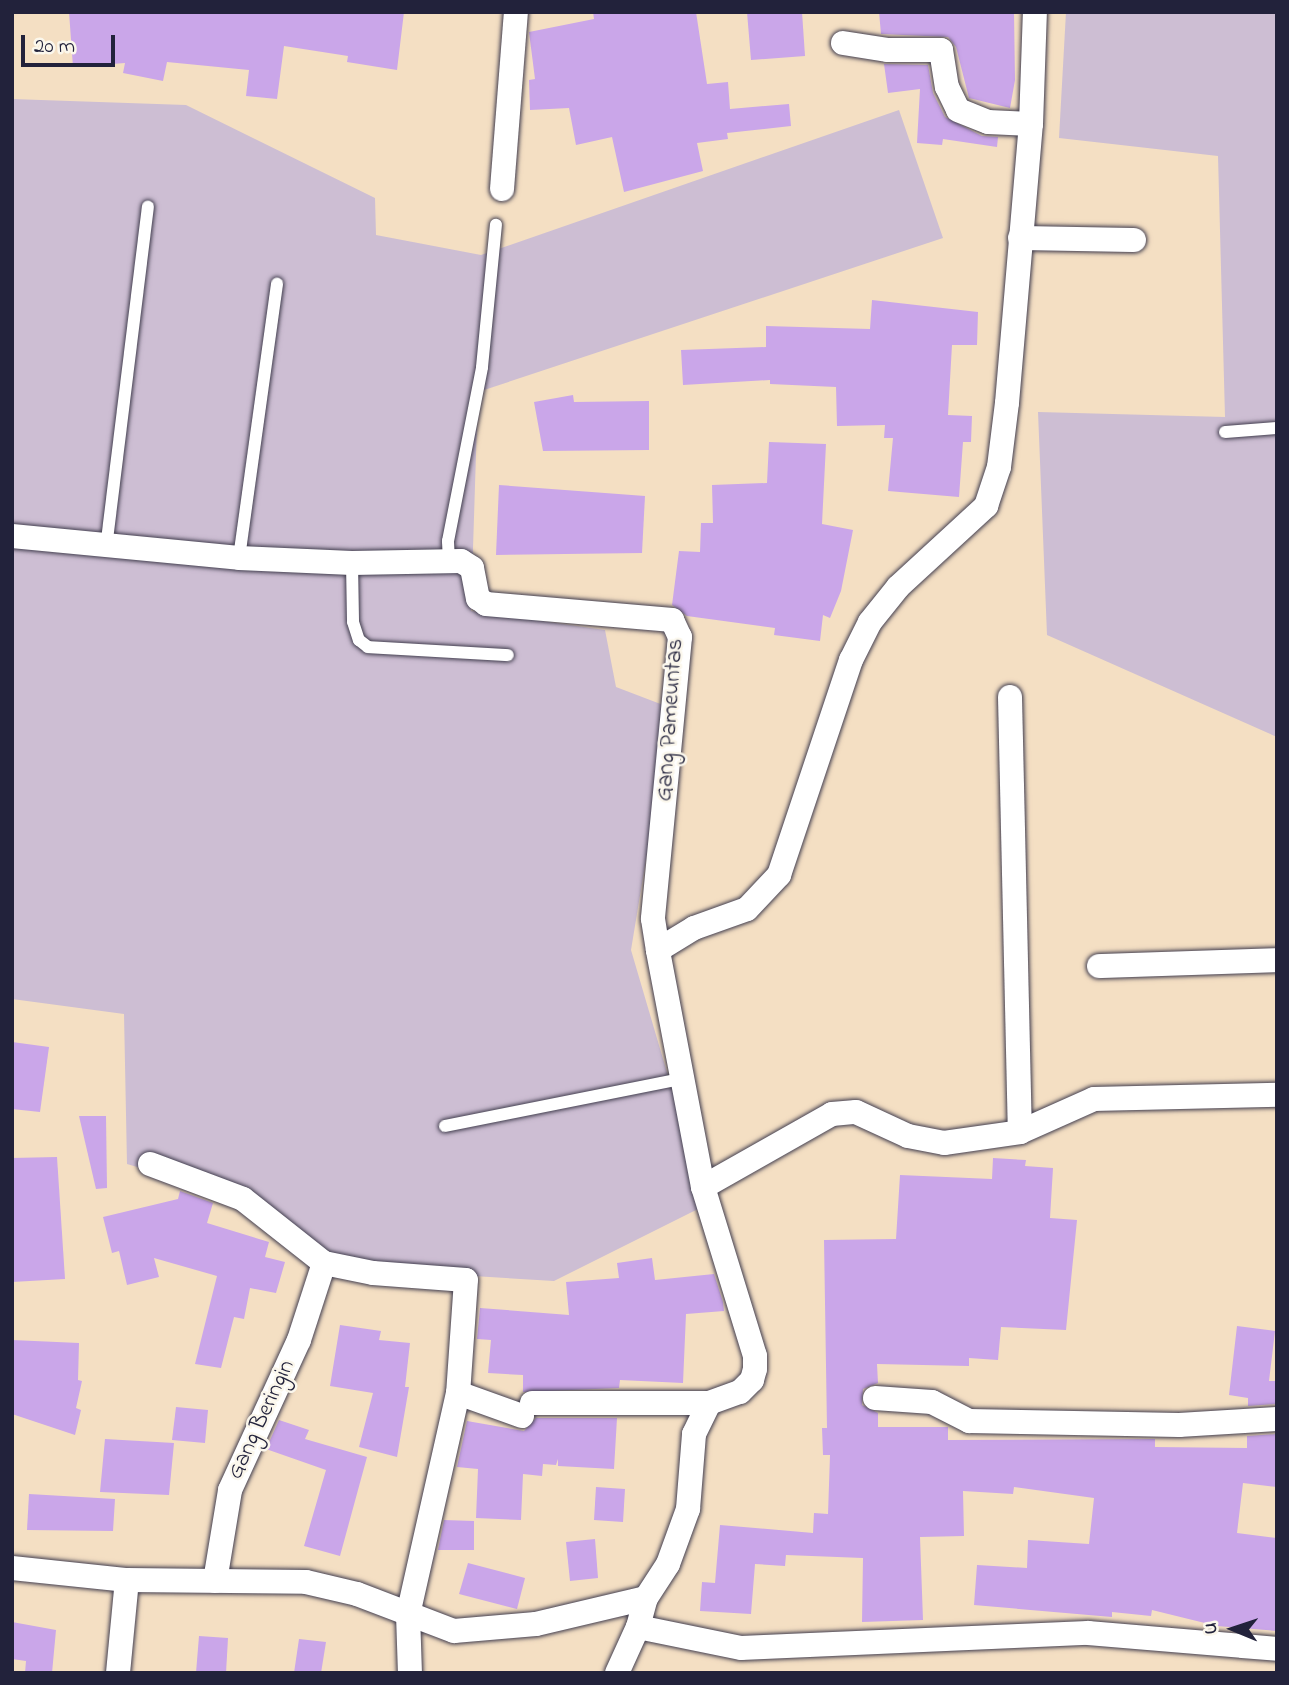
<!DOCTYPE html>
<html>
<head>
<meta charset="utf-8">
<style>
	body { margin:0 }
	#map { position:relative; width:1289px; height:1685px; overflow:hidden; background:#f4dfc3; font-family:"Indie Flower",sans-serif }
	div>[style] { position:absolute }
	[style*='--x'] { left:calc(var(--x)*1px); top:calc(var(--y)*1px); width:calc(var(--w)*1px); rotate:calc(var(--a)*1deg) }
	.industrial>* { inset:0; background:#cdbed3 }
	.building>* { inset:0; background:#caa6e9 }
	.roads { filter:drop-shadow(0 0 2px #423e4f) drop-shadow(0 0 2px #423e4f) }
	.service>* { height:12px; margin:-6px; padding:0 6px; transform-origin:6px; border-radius:6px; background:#fff }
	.minor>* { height:24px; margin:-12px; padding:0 12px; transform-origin:12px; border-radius:12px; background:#fff }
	span { translate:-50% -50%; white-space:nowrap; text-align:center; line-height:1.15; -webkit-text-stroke:5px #fbf7ec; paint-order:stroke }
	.street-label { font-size:23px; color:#22223b }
	.frame { position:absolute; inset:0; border:14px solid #22223b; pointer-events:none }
	.north { position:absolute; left:1198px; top:1594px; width:70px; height:70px; -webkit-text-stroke:5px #fbf7ec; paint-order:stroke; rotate:272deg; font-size:19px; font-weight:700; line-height:28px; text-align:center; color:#22223b }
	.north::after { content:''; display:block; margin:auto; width:24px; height:32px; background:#22223b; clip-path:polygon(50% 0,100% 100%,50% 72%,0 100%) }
	.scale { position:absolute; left:21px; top:35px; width:94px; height:32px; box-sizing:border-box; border:4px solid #22223b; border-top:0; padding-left:9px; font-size:21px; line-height:24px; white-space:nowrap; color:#22223b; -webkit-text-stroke:5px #fbf7ec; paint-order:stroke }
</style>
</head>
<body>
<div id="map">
	<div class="industrial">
		<div style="clip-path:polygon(1066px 12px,1277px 12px,1277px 737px,1047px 635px,1038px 412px,1225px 417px,1218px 156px,1059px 138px)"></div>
		<div style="clip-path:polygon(12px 99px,186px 105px,375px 198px,376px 235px,481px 255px,899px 110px,943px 238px,478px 392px,471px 611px,605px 630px,616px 687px,671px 708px,631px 950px,706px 1205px,554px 1281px,327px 1267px,246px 1199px,127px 1164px,124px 1014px,12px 999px)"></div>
	</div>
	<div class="building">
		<div style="clip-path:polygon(69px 12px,404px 12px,397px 70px,347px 62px,348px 56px,284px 46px,277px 99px,246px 96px,249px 70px,167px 62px,163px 81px,123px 73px,125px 63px,73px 67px)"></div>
		<div style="clip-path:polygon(593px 12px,696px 12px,707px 84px,728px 82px,730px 109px,789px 104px,791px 126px,727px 133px,728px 139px,697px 143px,703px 171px,624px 192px,612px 137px,576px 145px,569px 108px,530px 110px,529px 80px,535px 79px,529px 32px,594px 19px)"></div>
		<div style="clip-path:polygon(747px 12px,802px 12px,805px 56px,751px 60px)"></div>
		<div style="clip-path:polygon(879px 12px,1014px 12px,1015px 80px,1010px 108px,969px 98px,956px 47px,948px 37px,881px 34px)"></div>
		<div style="clip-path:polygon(884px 64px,928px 65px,933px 93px,945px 117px,982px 136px,998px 137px,997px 147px,943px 139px,942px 145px,917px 143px,920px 89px,888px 93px)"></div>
		<div style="clip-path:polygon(872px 300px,978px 312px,977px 345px,952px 345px,948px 415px,972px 416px,971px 442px,963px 442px,959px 497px,888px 491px,893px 438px,884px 438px,885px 425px,837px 426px,836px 387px,770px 384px,770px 380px,683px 385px,681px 350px,766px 347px,766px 326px,870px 329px)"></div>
		<div style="clip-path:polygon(573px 395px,574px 402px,649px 401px,649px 450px,543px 451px,534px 402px)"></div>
		<div style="clip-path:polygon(769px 442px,826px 444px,822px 524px,853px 530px,841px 591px,830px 618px,823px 615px,820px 641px,774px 635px,775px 628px,687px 616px,672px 605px,679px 551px,700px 552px,701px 523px,713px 523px,712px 485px,767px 483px)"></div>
		<div style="clip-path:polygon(499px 485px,645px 496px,642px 553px,496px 555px)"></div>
		<div style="clip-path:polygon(12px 1042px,49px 1047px,40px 1112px,12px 1109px)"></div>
		<div style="clip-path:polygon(79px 1116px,106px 1116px,107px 1188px,96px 1189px)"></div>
		<div style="clip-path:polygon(57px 1157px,65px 1279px,12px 1282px,12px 1158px)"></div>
		<div style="clip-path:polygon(993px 1158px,1026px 1160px,1025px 1166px,1053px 1168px,1050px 1218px,1077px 1220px,1066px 1330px,1001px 1327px,998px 1360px,969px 1358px,969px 1366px,877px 1364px,878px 1383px,863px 1389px,862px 1405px,878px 1413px,878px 1427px,948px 1427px,948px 1440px,1155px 1439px,1155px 1447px,1247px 1448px,1247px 1436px,1277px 1434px,1277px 1487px,1243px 1483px,1237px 1533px,1277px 1538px,1277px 1631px,1217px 1626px,1152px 1610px,1151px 1616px,1112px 1612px,1112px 1617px,974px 1605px,977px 1565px,1027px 1568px,1028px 1540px,1089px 1544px,1094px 1498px,1014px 1487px,1013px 1494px,963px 1491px,964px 1536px,920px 1537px,923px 1620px,862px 1622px,863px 1558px,786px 1555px,785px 1566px,755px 1564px,751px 1614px,700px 1611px,702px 1582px,715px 1583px,720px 1525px,813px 1533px,814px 1513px,828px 1514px,830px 1455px,823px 1455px,822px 1428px,827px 1428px,824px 1240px,896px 1239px,900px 1175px,992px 1179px)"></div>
		<div style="clip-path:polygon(180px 1191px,213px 1203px,207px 1223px,269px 1242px,265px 1257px,285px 1262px,276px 1293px,250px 1288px,244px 1319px,234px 1317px,221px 1368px,195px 1364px,217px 1276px,154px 1258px,159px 1277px,127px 1285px,119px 1251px,112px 1253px,103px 1217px,178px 1199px)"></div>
		<div style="clip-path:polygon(652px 1258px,655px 1280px,714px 1274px,723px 1302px,724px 1311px,686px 1314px,683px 1383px,620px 1380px,619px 1388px,523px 1392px,523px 1375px,488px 1373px,491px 1340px,477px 1339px,480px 1308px,569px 1315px,566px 1282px,619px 1278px,617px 1263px)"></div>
		<div style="clip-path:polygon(340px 1325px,381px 1331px,379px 1340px,410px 1343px,405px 1387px,409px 1387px,397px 1457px,359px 1447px,373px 1393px,330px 1386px)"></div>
		<div style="clip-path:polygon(1237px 1326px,1275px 1331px,1269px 1381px,1277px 1381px,1277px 1404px,1248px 1406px,1248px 1398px,1229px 1395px)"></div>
		<div style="clip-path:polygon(12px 1340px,79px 1343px,78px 1380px,82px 1381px,76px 1408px,81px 1410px,75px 1435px,12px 1414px)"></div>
		<div style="clip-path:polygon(176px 1407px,208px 1410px,205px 1443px,172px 1440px)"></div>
		<div style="clip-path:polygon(536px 1418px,617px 1418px,614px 1469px,558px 1466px,558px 1459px,556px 1465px,543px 1464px,542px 1476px,523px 1474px,521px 1520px,476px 1518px,478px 1469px,457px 1467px,467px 1421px,524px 1431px)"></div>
		<div style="clip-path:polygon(279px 1420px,309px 1430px,305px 1439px,367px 1457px,340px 1556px,304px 1546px,326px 1470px,266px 1449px)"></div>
		<div style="clip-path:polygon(105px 1439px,174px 1443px,169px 1495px,100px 1492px)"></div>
		<div style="clip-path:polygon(596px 1487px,625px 1489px,623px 1522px,594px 1520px)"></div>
		<div style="clip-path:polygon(29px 1494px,115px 1499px,113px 1531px,27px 1530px)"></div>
		<div style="clip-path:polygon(444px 1520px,474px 1521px,474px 1550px,438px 1550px)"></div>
		<div style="clip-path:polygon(595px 1539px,598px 1578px,570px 1581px,566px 1542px)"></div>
		<div style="clip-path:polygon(468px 1563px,525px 1578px,517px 1609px,459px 1594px)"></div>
		<div style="clip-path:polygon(12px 1622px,56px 1630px,52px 1673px,25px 1673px,26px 1661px,12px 1659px)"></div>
		<div style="clip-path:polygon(199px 1636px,228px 1638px,226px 1673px,196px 1673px)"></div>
		<div style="clip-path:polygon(299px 1639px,326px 1642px,321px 1673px,294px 1673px)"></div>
	</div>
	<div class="roads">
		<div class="service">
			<div style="--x:1225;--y:432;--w:52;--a:-4.4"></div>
			<div style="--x:106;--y:548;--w:344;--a:-83"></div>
			<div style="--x:239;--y:558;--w:277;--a:-82.1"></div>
			<div style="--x:449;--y:561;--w:20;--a:-93"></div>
			<div style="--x:448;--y:541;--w:177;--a:-78.9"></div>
			<div style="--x:482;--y:367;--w:143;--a:-84.4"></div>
			<div style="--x:352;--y:563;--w:59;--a:89"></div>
			<div style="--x:353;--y:622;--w:19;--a:72"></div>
			<div style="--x:359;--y:640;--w:11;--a:38"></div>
			<div style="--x:368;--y:647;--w:140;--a:3.3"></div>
			<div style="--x:445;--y:1126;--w:240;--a:-11.3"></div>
		</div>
		<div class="minor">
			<div style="--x:843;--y:43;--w:46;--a:8.8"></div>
			<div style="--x:888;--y:50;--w:53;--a:0"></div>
			<div style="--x:941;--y:50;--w:37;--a:81"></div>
			<div style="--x:947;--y:87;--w:25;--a:64"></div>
			<div style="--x:958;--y:110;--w:32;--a:22"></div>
			<div style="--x:988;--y:122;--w:43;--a:2.7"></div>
			<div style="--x:502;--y:189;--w:178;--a:-85.5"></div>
			<div style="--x:1020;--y:238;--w:114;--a:1"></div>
			<div style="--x:12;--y:536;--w:228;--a:5.5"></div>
			<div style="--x:239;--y:558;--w:113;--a:2.5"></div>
			<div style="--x:352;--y:563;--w:109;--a:-1.1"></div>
			<div style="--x:461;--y:561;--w:13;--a:32"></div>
			<div style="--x:472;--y:568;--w:31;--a:79"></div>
			<div style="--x:478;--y:598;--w:10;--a:37"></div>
			<div style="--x:486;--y:604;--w:187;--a:4.9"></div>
			<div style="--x:672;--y:620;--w:19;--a:65"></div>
			<div style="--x:680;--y:637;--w:283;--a:95.5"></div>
			<div style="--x:653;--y:919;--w:31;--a:81"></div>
			<div style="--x:1010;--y:697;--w:435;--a:88.7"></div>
			<div style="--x:1099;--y:966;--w:178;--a:-1.9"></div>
			<div style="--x:150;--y:1164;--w:99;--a:20.6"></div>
			<div style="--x:243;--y:1199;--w:103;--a:38.3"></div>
			<div style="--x:324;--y:1263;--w:50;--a:11.5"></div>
			<div style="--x:373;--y:1273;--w:93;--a:4.3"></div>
			<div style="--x:466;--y:1280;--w:113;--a:94"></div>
			<div style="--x:458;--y:1393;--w:227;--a:102.7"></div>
			<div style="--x:408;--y:1614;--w:59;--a:88.1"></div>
			<div style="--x:703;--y:1187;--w:148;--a:-29.5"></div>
			<div style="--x:832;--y:1114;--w:24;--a:-5"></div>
			<div style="--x:856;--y:1112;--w:57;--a:24.8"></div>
			<div style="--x:908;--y:1136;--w:37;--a:11"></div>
			<div style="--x:944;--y:1143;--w:77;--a:-8.2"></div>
			<div style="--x:1020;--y:1132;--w:81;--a:-24"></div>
			<div style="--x:1094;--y:1099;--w:183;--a:-1.3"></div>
			<div style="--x:458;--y:1393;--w:68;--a:19.8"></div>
			<div style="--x:875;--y:1398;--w:57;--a:4"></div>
			<div style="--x:932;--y:1402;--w:42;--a:27.2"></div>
			<div style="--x:969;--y:1421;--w:210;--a:1.1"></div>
			<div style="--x:1179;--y:1425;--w:98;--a:-3.5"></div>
			<div style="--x:532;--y:1403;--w:177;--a:0"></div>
			<div style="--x:12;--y:1568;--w:116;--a:6"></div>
			<div style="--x:127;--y:1580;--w:179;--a:0.6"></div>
			<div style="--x:306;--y:1582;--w:52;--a:13.2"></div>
			<div style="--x:357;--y:1594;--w:104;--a:20.9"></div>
			<div style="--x:454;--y:1631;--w:82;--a:-4.9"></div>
			<div style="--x:536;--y:1624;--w:113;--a:-13.3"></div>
			<div style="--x:215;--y:1581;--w:92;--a:-80.6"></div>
			<div style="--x:230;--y:1490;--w:165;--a:-65.3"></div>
			<div style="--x:299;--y:1340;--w:81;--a:-72"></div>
			<div style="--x:638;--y:1627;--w:105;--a:11.5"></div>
			<div style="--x:741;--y:1648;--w:347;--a:-2.5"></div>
			<div style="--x:1088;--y:1633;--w:190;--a:4.8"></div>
			<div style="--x:118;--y:1673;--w:93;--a:-84.5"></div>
			<div style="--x:617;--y:1673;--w:51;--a:-65.5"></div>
			<div style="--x:638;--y:1627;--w:30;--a:-75"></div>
			<div style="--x:646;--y:1598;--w:40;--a:-57.1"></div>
			<div style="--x:668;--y:1564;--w:59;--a:-70"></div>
			<div style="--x:688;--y:1509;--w:75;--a:-85.4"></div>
			<div style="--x:694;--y:1434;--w:34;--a:-64"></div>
			<div style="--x:709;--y:1403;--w:33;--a:-20"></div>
			<div style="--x:740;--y:1392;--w:17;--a:-45"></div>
			<div style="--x:752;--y:1380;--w:11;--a:-75"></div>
			<div style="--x:755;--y:1369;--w:13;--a:-90"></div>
			<div style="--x:755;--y:1356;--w:177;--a:-107.1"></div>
			<div style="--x:703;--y:1187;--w:241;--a:-100.8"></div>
			<div style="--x:658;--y:950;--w:42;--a:-31.4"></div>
			<div style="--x:694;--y:928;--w:56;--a:-19.7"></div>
			<div style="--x:747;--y:909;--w:47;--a:-46.7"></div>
			<div style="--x:779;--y:875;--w:227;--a:-71.5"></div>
			<div style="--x:851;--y:660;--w:42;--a:-63.4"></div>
			<div style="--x:870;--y:622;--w:45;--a:-51.3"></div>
			<div style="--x:898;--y:587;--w:120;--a:-42.6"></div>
			<div style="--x:986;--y:506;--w:41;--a:-71.6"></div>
			<div style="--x:999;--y:467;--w:64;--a:-82.9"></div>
			<div style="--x:1007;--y:403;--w:280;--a:-85.1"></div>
			<div style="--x:1031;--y:124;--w:112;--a:-88"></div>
		</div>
	</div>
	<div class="street-label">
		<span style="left:671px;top:720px;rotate:-86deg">Gang Pameuntas</span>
		<span style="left:262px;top:1420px;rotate:-65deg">Gang Beringin</span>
	</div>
	<div class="frame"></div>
	<div class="north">U</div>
	<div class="scale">20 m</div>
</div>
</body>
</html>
